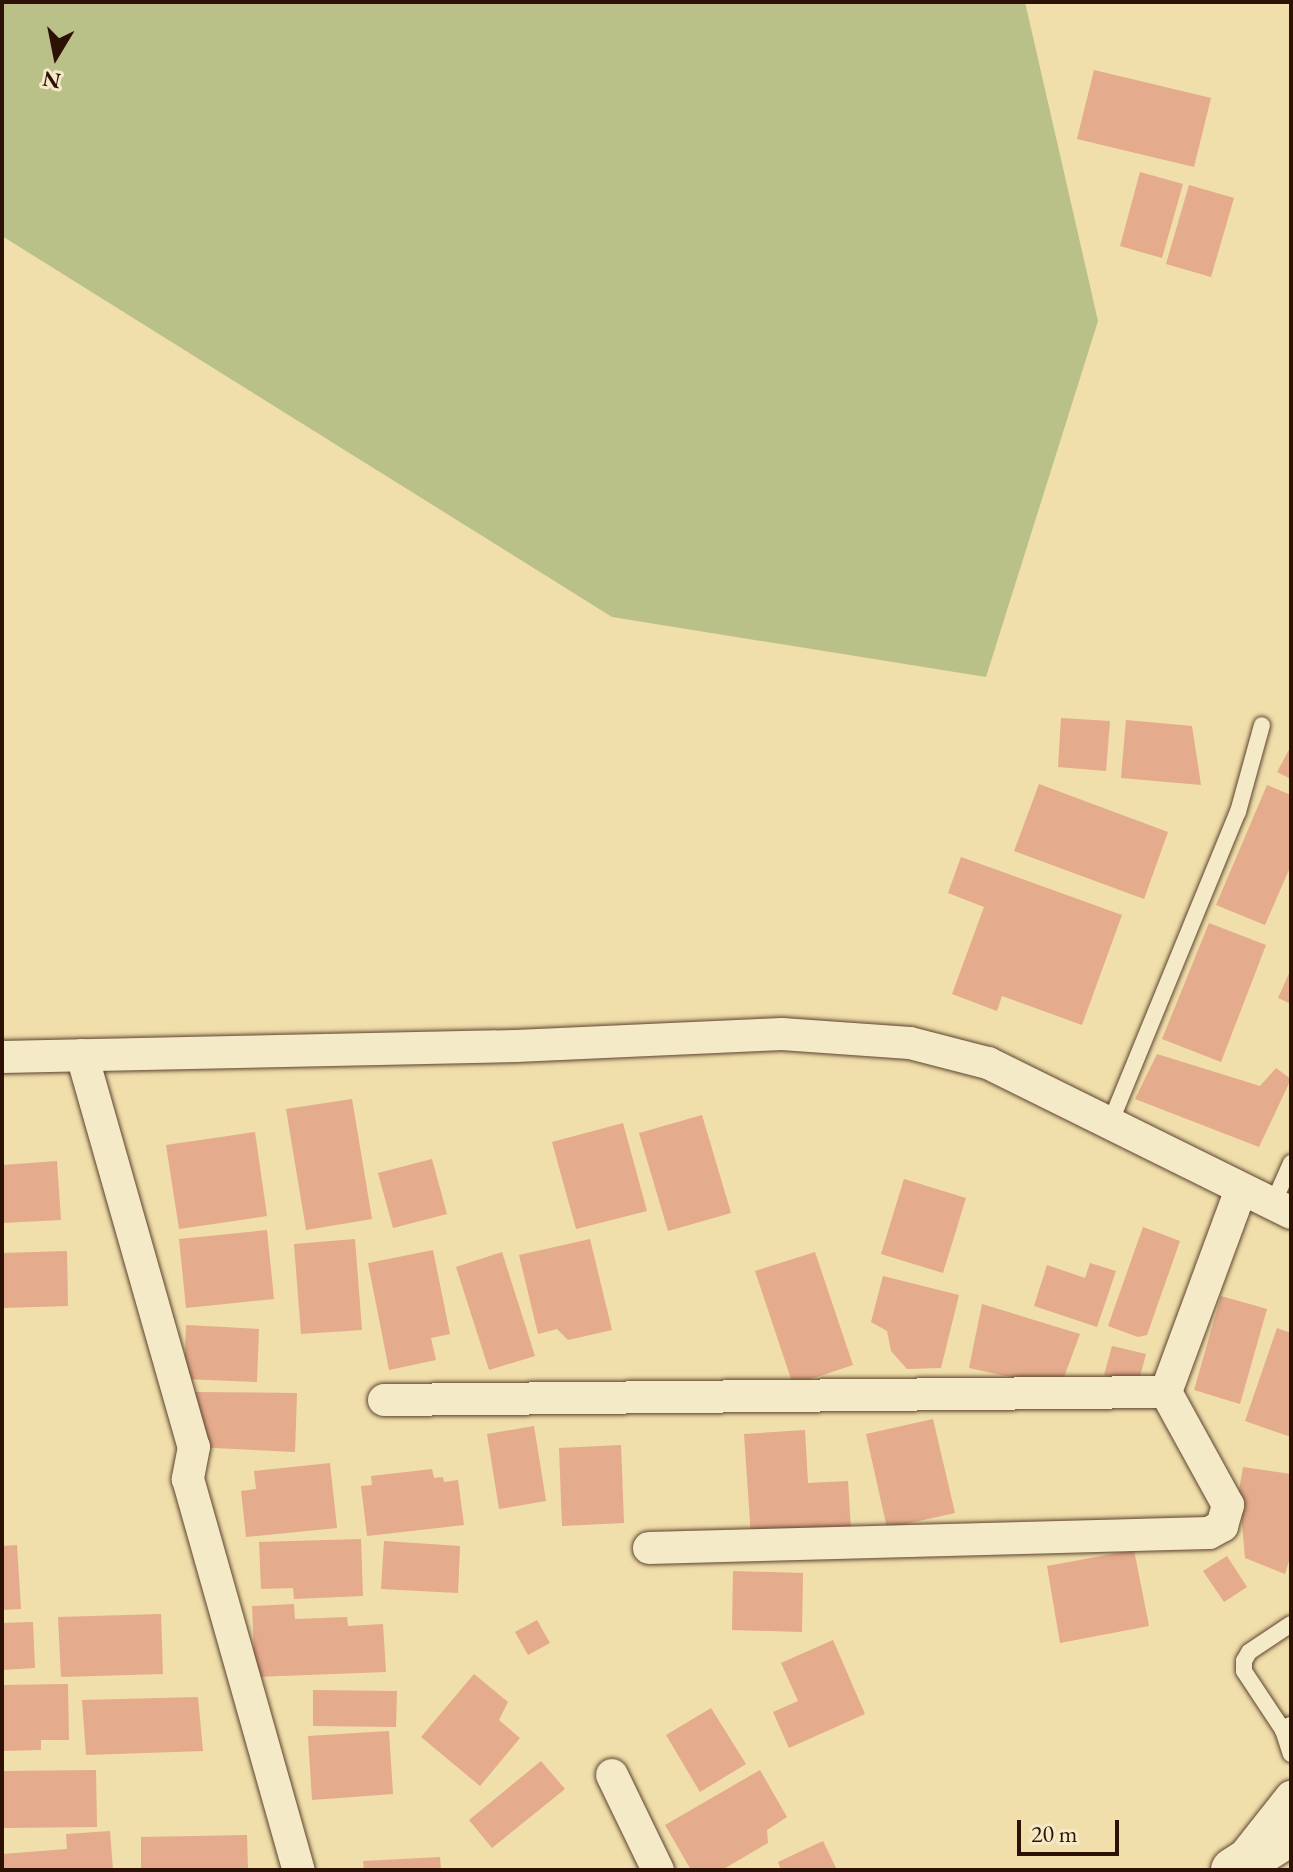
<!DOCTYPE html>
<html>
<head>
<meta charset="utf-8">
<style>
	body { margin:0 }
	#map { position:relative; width:1293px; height:1872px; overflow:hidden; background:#f0deab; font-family:"EB Garamond",serif }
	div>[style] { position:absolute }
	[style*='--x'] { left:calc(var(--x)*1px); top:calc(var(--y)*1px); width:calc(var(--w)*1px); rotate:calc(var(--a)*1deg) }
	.green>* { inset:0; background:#b9c189 }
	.building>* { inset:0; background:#e4ab8c }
	.roads { filter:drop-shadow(0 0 2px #5d442e) drop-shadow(0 0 2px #5d442e) }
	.lane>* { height:16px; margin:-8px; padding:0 8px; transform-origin:8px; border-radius:8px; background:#f5eac8 }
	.street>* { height:32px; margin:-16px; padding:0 16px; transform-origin:16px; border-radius:16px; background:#f5eac8 }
	.secondary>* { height:44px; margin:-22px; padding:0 22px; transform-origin:22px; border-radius:22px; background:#f5eac8 }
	span { translate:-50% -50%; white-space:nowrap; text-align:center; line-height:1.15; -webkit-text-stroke:6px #f5eac8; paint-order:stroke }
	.frame { position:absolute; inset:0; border:4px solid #2c1104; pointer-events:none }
	.north { position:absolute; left:16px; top:16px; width:80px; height:80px; -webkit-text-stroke:6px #f5eac8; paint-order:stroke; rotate:190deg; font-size:22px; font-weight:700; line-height:32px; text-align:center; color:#2c1104 }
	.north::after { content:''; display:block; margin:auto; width:28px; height:36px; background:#2c1104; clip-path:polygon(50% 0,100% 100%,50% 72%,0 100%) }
	.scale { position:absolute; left:1017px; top:1820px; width:102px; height:36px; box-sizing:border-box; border:4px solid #2c1104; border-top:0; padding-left:10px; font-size:24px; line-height:28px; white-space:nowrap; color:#2c1104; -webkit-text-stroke:6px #f5eac8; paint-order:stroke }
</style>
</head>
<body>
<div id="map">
	<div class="green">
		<div style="clip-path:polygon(2px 2px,1025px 2px,1098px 321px,986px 677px,612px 617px,2px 236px)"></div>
	</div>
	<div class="building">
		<div style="clip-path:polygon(1094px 70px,1211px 98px,1194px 167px,1077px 139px)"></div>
		<div style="clip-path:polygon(1140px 172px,1183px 184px,1162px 258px,1120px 246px)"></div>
		<div style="clip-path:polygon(1189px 185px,1234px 198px,1211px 277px,1166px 264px)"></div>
		<div style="clip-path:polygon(1061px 718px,1110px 721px,1106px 771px,1058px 767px)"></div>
		<div style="clip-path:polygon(1126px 720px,1192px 726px,1201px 785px,1121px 778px)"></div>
		<div style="clip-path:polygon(1291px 746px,1291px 779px,1277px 772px)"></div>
		<div style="clip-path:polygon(1039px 784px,1168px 832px,1144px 899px,1014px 851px)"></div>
		<div style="clip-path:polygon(1267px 785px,1291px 795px,1291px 865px,1265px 925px,1216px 905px)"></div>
		<div style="clip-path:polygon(961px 857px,1122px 915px,1082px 1025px,1002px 996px,997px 1011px,952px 994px,984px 907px,948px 893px)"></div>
		<div style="clip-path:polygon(1209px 923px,1266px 945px,1221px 1062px,1162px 1039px)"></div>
		<div style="clip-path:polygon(1291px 969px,1291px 1004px,1278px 998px)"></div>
		<div style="clip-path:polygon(1157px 1054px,1260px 1086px,1276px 1068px,1291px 1079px,1259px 1147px,1135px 1099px)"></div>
		<div style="clip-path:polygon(352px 1099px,372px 1219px,306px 1230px,286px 1109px)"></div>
		<div style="clip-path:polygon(702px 1115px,731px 1213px,668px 1231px,639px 1133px)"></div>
		<div style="clip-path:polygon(623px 1123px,647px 1211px,576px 1229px,552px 1142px)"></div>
		<div style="clip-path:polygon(255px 1132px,267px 1216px,179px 1229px,166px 1145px)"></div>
		<div style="clip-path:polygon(432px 1159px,447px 1214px,393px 1228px,378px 1173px)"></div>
		<div style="clip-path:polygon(57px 1161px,61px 1220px,2px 1223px,2px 1165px)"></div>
		<div style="clip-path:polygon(904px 1179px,966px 1198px,943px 1273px,881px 1254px)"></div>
		<div style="clip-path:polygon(1143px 1227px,1180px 1241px,1147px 1335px,1138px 1337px,1108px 1326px)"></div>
		<div style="clip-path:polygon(267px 1230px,274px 1299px,186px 1308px,179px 1239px)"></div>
		<div style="clip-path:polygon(355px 1239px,362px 1330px,301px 1334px,294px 1244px)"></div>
		<div style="clip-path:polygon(590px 1239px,612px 1330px,568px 1340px,557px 1329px,538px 1334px,519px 1255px)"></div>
		<div style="clip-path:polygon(433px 1250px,450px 1334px,431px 1338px,436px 1360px,389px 1370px,368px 1263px)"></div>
		<div style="clip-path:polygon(67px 1251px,68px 1306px,2px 1308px,2px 1253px)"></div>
		<div style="clip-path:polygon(502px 1252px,535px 1356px,489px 1370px,456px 1267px)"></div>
		<div style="clip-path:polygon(815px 1252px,853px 1365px,793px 1385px,755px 1271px)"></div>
		<div style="clip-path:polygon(1090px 1263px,1116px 1271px,1097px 1327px,1034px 1306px,1047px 1265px,1085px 1278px)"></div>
		<div style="clip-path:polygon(883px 1276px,959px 1295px,941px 1368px,907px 1369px,891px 1351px,887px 1331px,871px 1322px)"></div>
		<div style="clip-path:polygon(1221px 1296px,1267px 1309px,1240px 1404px,1194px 1390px)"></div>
		<div style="clip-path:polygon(982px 1304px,1080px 1334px,1060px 1388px,969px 1368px)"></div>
		<div style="clip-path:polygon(186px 1325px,259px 1329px,257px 1382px,184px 1379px)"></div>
		<div style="clip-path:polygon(1277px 1328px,1291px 1333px,1291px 1437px,1245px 1421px)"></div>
		<div style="clip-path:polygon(1112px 1346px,1146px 1354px,1138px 1384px,1104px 1375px)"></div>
		<div style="clip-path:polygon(191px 1392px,297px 1393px,295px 1452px,194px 1447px)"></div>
		<div style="clip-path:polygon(933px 1419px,955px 1513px,887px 1528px,866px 1434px)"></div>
		<div style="clip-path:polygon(534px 1426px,546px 1501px,499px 1509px,487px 1434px)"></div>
		<div style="clip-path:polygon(805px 1430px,808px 1483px,848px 1481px,851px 1529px,751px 1536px,744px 1434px)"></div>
		<div style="clip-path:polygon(621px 1445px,624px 1523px,562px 1526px,559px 1448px)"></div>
		<div style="clip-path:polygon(330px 1463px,337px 1528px,246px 1537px,241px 1491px,256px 1489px,254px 1471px)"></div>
		<div style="clip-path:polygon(1243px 1467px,1291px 1474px,1291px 1554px,1285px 1574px,1245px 1558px,1239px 1490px)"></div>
		<div style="clip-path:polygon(432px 1469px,434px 1478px,443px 1477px,444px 1482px,458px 1480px,464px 1525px,367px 1536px,361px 1486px,372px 1485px,371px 1476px)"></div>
		<div style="clip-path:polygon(361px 1539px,363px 1596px,294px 1599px,293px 1588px,261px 1589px,259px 1542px)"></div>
		<div style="clip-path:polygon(384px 1541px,460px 1546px,458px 1593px,381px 1589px)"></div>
		<div style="clip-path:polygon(17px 1545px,21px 1609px,2px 1610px,2px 1546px)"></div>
		<div style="clip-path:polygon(1134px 1550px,1149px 1626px,1060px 1643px,1047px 1566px)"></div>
		<div style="clip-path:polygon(1227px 1556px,1247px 1587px,1224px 1602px,1203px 1571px)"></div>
		<div style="clip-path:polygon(733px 1571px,803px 1573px,802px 1632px,732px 1630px)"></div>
		<div style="clip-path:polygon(294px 1604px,295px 1619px,347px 1617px,348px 1626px,383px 1624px,386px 1672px,255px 1677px,252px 1606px)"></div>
		<div style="clip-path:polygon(161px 1614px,163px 1674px,61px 1677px,58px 1617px)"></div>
		<div style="clip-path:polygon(537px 1620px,550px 1643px,528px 1655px,515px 1632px)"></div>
		<div style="clip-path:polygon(33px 1622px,35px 1668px,2px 1670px,2px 1623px)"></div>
		<div style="clip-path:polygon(833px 1640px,865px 1714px,789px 1748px,773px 1712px,798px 1701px,781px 1663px)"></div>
		<div style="clip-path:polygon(474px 1674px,508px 1702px,499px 1720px,520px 1738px,480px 1786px,421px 1737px)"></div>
		<div style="clip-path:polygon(68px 1684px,69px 1740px,41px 1740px,41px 1750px,2px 1751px,2px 1685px)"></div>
		<div style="clip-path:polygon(313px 1690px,397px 1691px,396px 1727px,313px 1726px)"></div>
		<div style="clip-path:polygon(198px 1697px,203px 1751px,86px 1755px,82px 1700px)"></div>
		<div style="clip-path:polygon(711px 1708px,746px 1764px,700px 1792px,666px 1735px)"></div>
		<div style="clip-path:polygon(389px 1731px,393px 1794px,312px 1800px,308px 1736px)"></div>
		<div style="clip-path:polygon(541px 1761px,565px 1789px,492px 1848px,469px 1820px)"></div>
		<div style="clip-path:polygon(96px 1770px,97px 1827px,2px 1828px,2px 1771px)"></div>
		<div style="clip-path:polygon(760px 1770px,787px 1817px,767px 1830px,768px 1843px,722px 1870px,691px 1870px,665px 1825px)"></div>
		<div style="clip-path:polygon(110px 1831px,113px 1870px,2px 1870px,2px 1854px,67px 1849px,66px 1834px)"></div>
		<div style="clip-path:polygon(247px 1835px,248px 1870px,141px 1870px,141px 1837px)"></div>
		<div style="clip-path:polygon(823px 1841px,837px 1870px,781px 1870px,778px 1862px)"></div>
		<div style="clip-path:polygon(440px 1857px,441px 1870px,364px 1870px,363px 1861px)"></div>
	</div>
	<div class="roads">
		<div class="lane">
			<div style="--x:1111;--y:1121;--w:334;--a:-67.7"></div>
			<div style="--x:1238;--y:812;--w:90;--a:-74.6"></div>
			<div style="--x:1272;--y:1206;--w:47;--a:-66.2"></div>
			<div style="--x:1290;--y:1725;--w:9;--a:144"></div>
			<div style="--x:1283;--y:1730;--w:25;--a:72"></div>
			<div style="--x:1283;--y:1730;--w:71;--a:-123.5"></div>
			<div style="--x:1244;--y:1671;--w:10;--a:-90"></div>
			<div style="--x:1244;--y:1661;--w:10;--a:-61"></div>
			<div style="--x:1249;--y:1652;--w:50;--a:-33.7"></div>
		</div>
		<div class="street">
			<div style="--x:82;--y:1055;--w:408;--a:74.1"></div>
			<div style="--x:194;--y:1447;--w:33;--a:101"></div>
			<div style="--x:188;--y:1479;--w:406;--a:74.2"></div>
			<div style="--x:2;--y:1057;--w:514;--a:-1.23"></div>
			<div style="--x:516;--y:1046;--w:266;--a:-2.6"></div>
			<div style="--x:782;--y:1034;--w:128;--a:4"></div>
			<div style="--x:910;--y:1043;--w:81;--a:14.4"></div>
			<div style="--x:988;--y:1063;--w:338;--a:26.3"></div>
			<div style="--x:384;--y:1400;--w:782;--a:-0.59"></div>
			<div style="--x:1166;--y:1392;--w:216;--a:-69.7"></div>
			<div style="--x:649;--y:1548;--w:560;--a:-1.53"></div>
			<div style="--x:1209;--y:1533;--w:15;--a:-28"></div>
			<div style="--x:1222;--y:1526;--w:22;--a:-74"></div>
			<div style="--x:1228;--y:1505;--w:129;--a:-118.8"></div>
			<div style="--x:612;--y:1775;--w:106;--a:64.2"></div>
			<div style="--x:1246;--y:1854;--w:73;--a:-51.7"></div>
		</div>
		<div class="secondary">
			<div style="--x:1233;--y:1870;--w:69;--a:-32.5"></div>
		</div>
	</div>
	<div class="frame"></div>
	<div class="north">N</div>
	<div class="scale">20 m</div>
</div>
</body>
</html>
